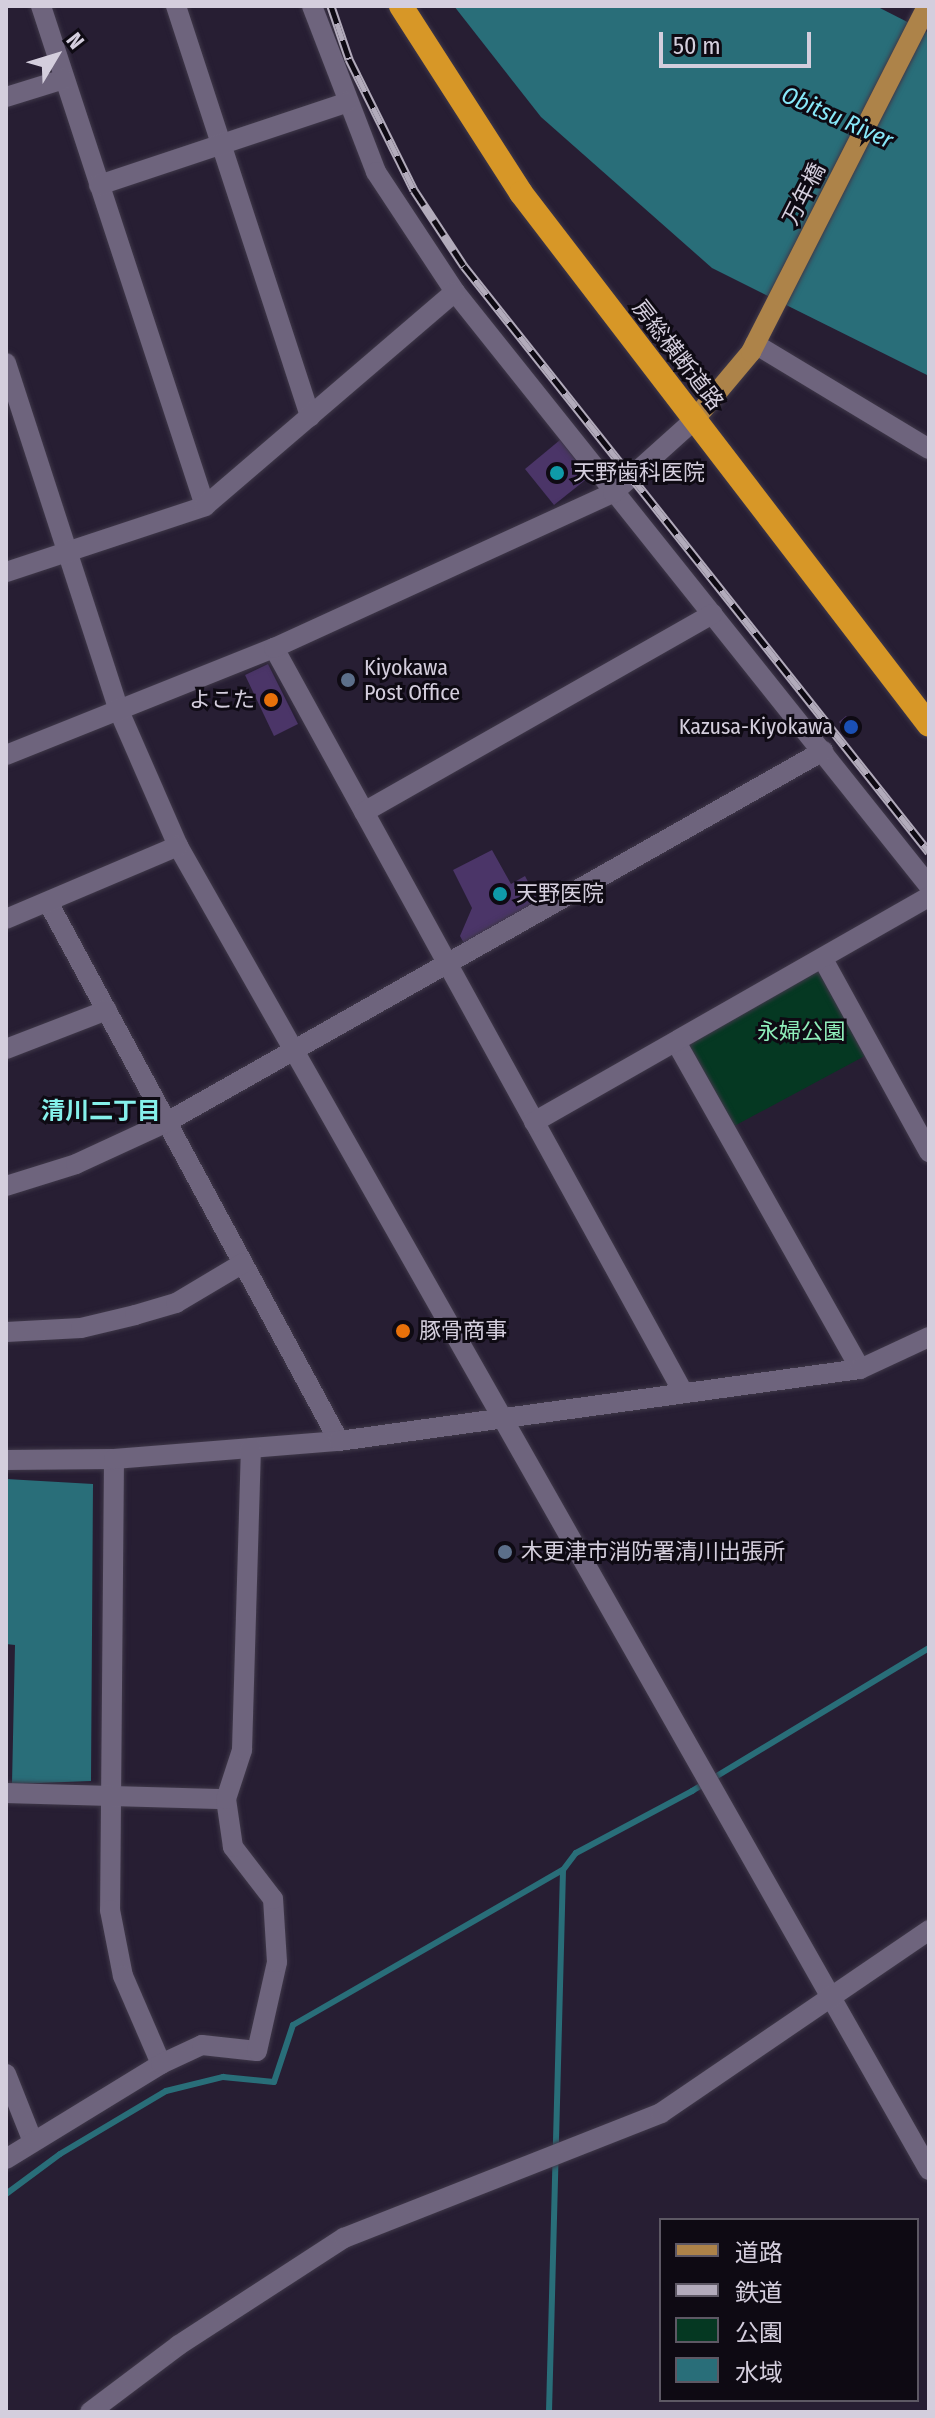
<!DOCTYPE html>
<html>
<head>
<meta charset="utf-8">
<style>
	body { margin:0 }
	#map { position:relative; width:935px; height:2418px; overflow:hidden; background:#271e33; font-family:"Fira Sans Condensed","Noto Sans JP",sans-serif }
	div>[style] { position:absolute }
	[style*='--x'] { left:calc(var(--x)*1px); top:calc(var(--y)*1px); width:calc(var(--w)*1px); rotate:calc(var(--a)*1deg) }
	.green>* { inset:0; background:#053822 }
	.water>* { inset:0; background:#296e79 }
	.stream>* { height:6px; margin:-3px; padding:0 3px; transform-origin:3px; border-radius:3px; background:#296e79 }
	.building>* { inset:0; background:#4b3568 }
	.roads { filter:drop-shadow(0 0 2px #3f3849) drop-shadow(0 0 2px #3f3849) }
	.minor>* { height:20px; margin:-10px; padding:0 10px; transform-origin:10px; border-radius:10px; background:#6e647d }
	.major>* { height:20px; margin:-10px; padding:0 10px; transform-origin:10px; border-radius:10px; background:#ad8349 }
	.highway>* { height:24px; margin:-12px; padding:0 12px; transform-origin:12px; border-radius:12px; background:#d79727 }
	.rail>* { height:9px; margin-top:-4.5px; transform-origin:0; background:repeating-linear-gradient(90deg,#0e0a13 0 18px,#b2abbb 0 36px); box-sizing:border-box; border-block:2px solid #b2abbb }
	.dots>* { width:22px; height:22px; translate:-50% -50%; box-sizing:border-box; border:4px solid #0e0a13; border-radius:50% }
	span { translate:-50% -50%; white-space:nowrap; text-align:center; line-height:1.15; -webkit-text-stroke:6px #0e0a13; paint-order:stroke }
	.street-label { font-size:22px; color:#d4cedd }
	.poi-label { font-size:22px; color:#d4cedd }
	.left { translate:0 -50%; text-align:left }
	.right { translate:-100% -50%; text-align:right }
	.park-label { font-size:22px; color:#8feeba }
	.water-label { font-size:24px; color:#88e8f9; font-style:italic }
	.neighbourhood-label { font-size:24px; color:#85f0eb; font-weight:700 }
	.frame { position:absolute; inset:0; border:8px solid #d4cedd; pointer-events:none }
	.legend { position:absolute; left:659px; top:2218px; width:260px; height:184px; box-sizing:border-box; background:#0e0a13; border:2px solid #5d5864; margin:0; padding:10px 14px; list-style:none; font-size:24px; color:#d4cedd }
	.legend li { display:flex; align-items:center; gap:16px; height:40px }
	.legend b { width:40px; border:2px solid #5d5864 }
	.north { position:absolute; left:16px; top:16px; width:80px; height:80px; -webkit-text-stroke:6px #0e0a13; paint-order:stroke; rotate:52deg; font-size:22px; font-weight:700; line-height:32px; text-align:center; color:#d4cedd }
	.north::after { content:''; display:block; margin:auto; width:28px; height:36px; background:#d4cedd; clip-path:polygon(50% 0,100% 100%,50% 72%,0 100%) }
	.scale { position:absolute; left:659px; top:32px; width:152px; height:36px; box-sizing:border-box; border:4px solid #d4cedd; border-top:0; padding-left:10px; font-size:24px; line-height:28px; white-space:nowrap; color:#d4cedd; -webkit-text-stroke:6px #0e0a13; paint-order:stroke }
</style>
</head>
<body>
<div id="map">
	<div class="green">
		<div style="clip-path:polygon(824px 961px,874px 1051px,725px 1131px,676px 1042px)"></div>
	</div>
	<div class="water">
		<div style="clip-path:polygon(454px 6px,876px 6px,929px 33px,929px 376px,712px 268px,541px 117px)"></div>
		<div style="clip-path:polygon(6px 1479px,93px 1484px,91px 1781px,12px 1784px,15px 1645px,6px 1644px)"></div>
	</div>
	<div class="stream">
		<div style="--x:6;--y:2194;--w:67;--a:-36.5"></div>
		<div style="--x:60;--y:2154;--w:123;--a:-30.7"></div>
		<div style="--x:166;--y:2091;--w:59;--a:-13.8"></div>
		<div style="--x:223;--y:2077;--w:51;--a:5.6"></div>
		<div style="--x:274;--y:2082;--w:60;--a:-71.6"></div>
		<div style="--x:293;--y:2025;--w:311;--a:-29.9"></div>
		<div style="--x:563;--y:1870;--w:21;--a:-53"></div>
		<div style="--x:576;--y:1853;--w:132;--a:-28.1"></div>
		<div style="--x:692;--y:1791;--w:277;--a:-31.1"></div>
		<div style="--x:549;--y:2412;--w:542;--a:-88.52"></div>
	</div>
	<div class="building">
		<div style="clip-path:polygon(560px 440px,589px 477px,554px 505px,525px 469px)"></div>
		<div style="clip-path:polygon(268px 664px,298px 724px,274px 736px,245px 675px)"></div>
		<div style="clip-path:polygon(846px 716px,859px 732px,852px 738px,839px 722px)"></div>
		<div style="clip-path:polygon(492px 850px,511px 884px,525px 876px,540px 905px,466px 947px,460px 936px,472px 908px,453px 870px)"></div>
	</div>
	<div class="roads">
		<div class="minor">
			<div style="--x:41;--y:6;--w:526;--a:71.84"></div>
			<div style="--x:176;--y:6;--w:432;--a:71.9"></div>
			<div style="--x:312;--y:6;--w:178;--a:68.9"></div>
			<div style="--x:376;--y:172;--w:144;--a:56.6"></div>
			<div style="--x:455;--y:292;--w:760;--a:51.41"></div>
			<div style="--x:6;--y:97;--w:61;--a:-17.2"></div>
			<div style="--x:99;--y:185;--w:260;--a:-18.4"></div>
			<div style="--x:755;--y:344;--w:203;--a:31.1"></div>
			<div style="--x:6;--y:363;--w:366;--a:72"></div>
			<div style="--x:119;--y:711;--w:147;--a:66.4"></div>
			<div style="--x:178;--y:846;--w:1522;--a:60.44"></div>
			<div style="--x:6;--y:572;--w:210;--a:-18.3"></div>
			<div style="--x:205;--y:506;--w:329;--a:-40.6"></div>
			<div style="--x:274;--y:648;--w:849;--a:61.2"></div>
			<div style="--x:6;--y:755;--w:289;--a:-21.8"></div>
			<div style="--x:274;--y:648;--w:373;--a:-24.6"></div>
			<div style="--x:613;--y:493;--w:109;--a:-42"></div>
			<div style="--x:364;--y:812;--w:401;--a:-29.6"></div>
			<div style="--x:49;--y:904;--w:610;--a:61.63"></div>
			<div style="--x:6;--y:919;--w:187;--a:-23"></div>
			<div style="--x:824;--y:961;--w:218;--a:61.2"></div>
			<div style="--x:676;--y:1042;--w:375;--a:60.6"></div>
			<div style="--x:6;--y:1049;--w:108;--a:-21.1"></div>
			<div style="--x:534;--y:1122;--w:455;--a:-29.7"></div>
			<div style="--x:6;--y:1186;--w:73;--a:-17.4"></div>
			<div style="--x:76;--y:1164;--w:100;--a:-24.8"></div>
			<div style="--x:167;--y:1122;--w:754;--a:-29.49"></div>
			<div style="--x:6;--y:1332;--w:75;--a:-3.1"></div>
			<div style="--x:81;--y:1328;--w:56;--a:-13.5"></div>
			<div style="--x:135;--y:1315;--w:43;--a:-16.3"></div>
			<div style="--x:176;--y:1303;--w:78;--a:-30.8"></div>
			<div style="--x:114;--y:1459;--w:451;--a:90.5"></div>
			<div style="--x:110;--y:1910;--w:67;--a:78.9"></div>
			<div style="--x:123;--y:1976;--w:96;--a:66.6"></div>
			<div style="--x:6;--y:1460;--w:108;--a:-0.5"></div>
			<div style="--x:114;--y:1459;--w:226;--a:-4.6"></div>
			<div style="--x:339;--y:1441;--w:526;--a:-7.87"></div>
			<div style="--x:860;--y:1369;--w:76;--a:-24.9"></div>
			<div style="--x:6;--y:1793;--w:220;--a:1.6"></div>
			<div style="--x:6;--y:2074;--w:73;--a:68.3"></div>
			<div style="--x:6;--y:2159;--w:182;--a:-31.5"></div>
			<div style="--x:161;--y:2064;--w:45;--a:-24.9"></div>
			<div style="--x:202;--y:2045;--w:55;--a:6.2"></div>
			<div style="--x:257;--y:2051;--w:91;--a:-77.3"></div>
			<div style="--x:277;--y:1962;--w:63;--a:-93.6"></div>
			<div style="--x:273;--y:1899;--w:66;--a:-127.6"></div>
			<div style="--x:233;--y:1847;--w:49;--a:-98.3"></div>
			<div style="--x:226;--y:1799;--w:52;--a:-71.9"></div>
			<div style="--x:242;--y:1750;--w:302;--a:-88.3"></div>
			<div style="--x:90;--y:2412;--w:111;--a:-37"></div>
			<div style="--x:179;--y:2345;--w:197;--a:-33"></div>
			<div style="--x:344;--y:2238;--w:341;--a:-21.5"></div>
			<div style="--x:661;--y:2113;--w:325;--a:-34.3"></div>
		</div>
		<div class="major">
			<div style="--x:694;--y:420;--w:89;--a:-50"></div>
			<div style="--x:751;--y:352;--w:388;--a:-63"></div>
		</div>
		<div class="highway">
			<div style="--x:401;--y:6;--w:222;--a:57.3"></div>
			<div style="--x:521;--y:193;--w:670;--a:52.51"></div>
		</div>
	</div>
	<div class="rail">
		<div style="--x:331;--y:6;--w:56;--a:71.2"></div>
		<div style="--x:349;--y:59;--w:146;--a:63.6"></div>
		<div style="--x:414;--y:190;--w:91;--a:56.7"></div>
		<div style="--x:464;--y:266;--w:748;--a:51.57"></div>
	</div>
	<div class="dots">
		<div style="left:557px;top:473px;background:#0f9aa8"></div>
		<div style="left:348px;top:680px;background:#5c6f8a"></div>
		<div style="left:271px;top:700px;background:#e8710a"></div>
		<div style="left:851px;top:727px;background:#1a4fb4"></div>
		<div style="left:500px;top:894px;background:#0f9aa8"></div>
		<div style="left:403px;top:1331px;background:#e8710a"></div>
		<div style="left:505px;top:1552px;background:#5c6f8a"></div>
	</div>
	<div class="street-label">
		<span style="left:804px;top:194px;rotate:-63deg">万年橋</span>
		<span style="left:678px;top:355px;rotate:52deg">房総横断道路</span>
	</div>
	<div class="poi-label">
		<span class="left" style="left:573px;top:473px">天野歯科医院</span>
		<span class="left" style="left:364px;top:680px">Kiyokawa<br>Post Office</span>
		<span class="right" style="left:255px;top:700px">よこた</span>
		<span class="right" style="left:833px;top:727px">Kazusa-Kiyokawa</span>
		<span class="left" style="left:516px;top:894px">天野医院</span>
		<span class="left" style="left:419px;top:1331px">豚骨商事</span>
		<span class="left" style="left:521px;top:1552px">木更津市消防署清川出張所</span>
	</div>
	<div class="park-label">
		<span style="left:801px;top:1032px">永婦公園</span>
	</div>
	<div class="water-label">
		<span style="left:837px;top:118px;rotate:24deg">Obitsu River</span>
	</div>
	<div class="neighbourhood-label">
		<span style="left:101px;top:1112px">清川二丁目</span>
	</div>
	<div class="frame"></div>
	<ul class="legend">
	<li><b style="height:10px;background:#ad8349"></b>道路</li>
	<li><b style="height:10px;background:#b2abbb"></b>鉄道</li>
	<li><b style="height:22px;background:#053822"></b>公園</li>
	<li><b style="height:22px;background:#296e79"></b>水域</li>
	</ul>
	<div class="north">N</div>
	<div class="scale">50 m</div>
</div>
</body>
</html>
